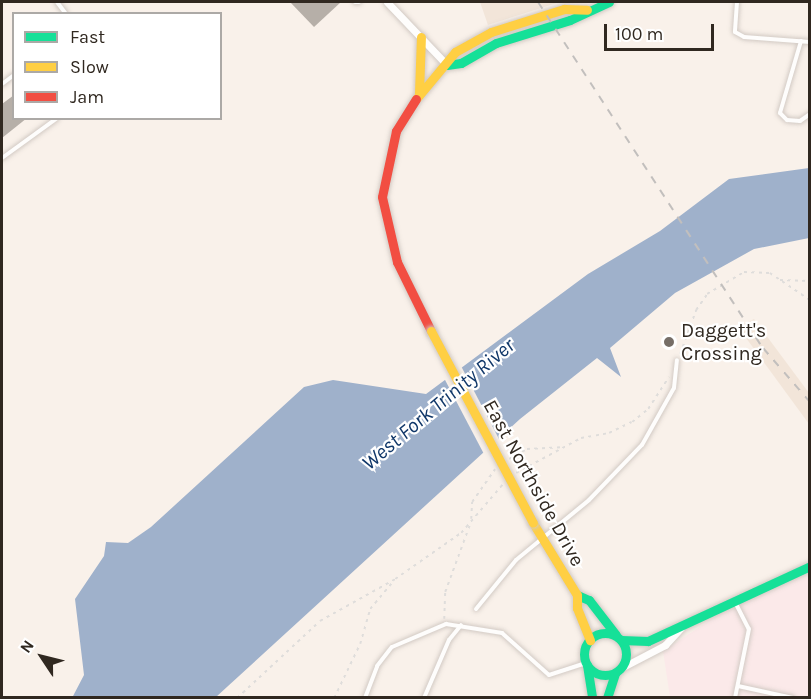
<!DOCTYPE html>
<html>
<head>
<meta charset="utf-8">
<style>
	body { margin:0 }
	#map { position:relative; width:811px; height:699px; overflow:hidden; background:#f9f1ea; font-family:Karla,sans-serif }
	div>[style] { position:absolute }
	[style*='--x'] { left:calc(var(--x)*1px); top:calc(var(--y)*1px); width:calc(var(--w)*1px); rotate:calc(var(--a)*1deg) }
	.built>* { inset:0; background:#f2e5d9 }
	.industrial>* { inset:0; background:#fbe9e9 }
	.water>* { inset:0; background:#9fb1cb }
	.pier>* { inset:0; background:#f9f1ea }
	.building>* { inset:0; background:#b6afa8 }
	.path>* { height:1.5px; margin-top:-0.75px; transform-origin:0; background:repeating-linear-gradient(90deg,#dfdddb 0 3px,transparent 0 7.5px) }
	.roads { filter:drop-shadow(0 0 2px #d2cac4) drop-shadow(0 0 2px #d2cac4) }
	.lane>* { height:4px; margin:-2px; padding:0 2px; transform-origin:2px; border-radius:2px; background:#fefdfc }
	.street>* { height:7px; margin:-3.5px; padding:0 3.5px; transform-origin:3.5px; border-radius:3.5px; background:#fefdfc }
	.fast>* { height:9px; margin:-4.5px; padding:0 4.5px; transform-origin:4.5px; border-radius:4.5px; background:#16e098 }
	.fast>.ring { margin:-4.5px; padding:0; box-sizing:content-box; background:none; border:9px solid #16e098; border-radius:50% }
	.slow>* { height:9px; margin:-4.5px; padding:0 4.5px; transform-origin:4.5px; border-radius:4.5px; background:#ffcf43 }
	.jam>* { height:9px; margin:-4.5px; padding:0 4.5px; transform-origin:4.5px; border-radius:4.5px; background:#f24e42 }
	.rail>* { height:2px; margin-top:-1px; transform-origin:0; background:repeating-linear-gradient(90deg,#c2bfbd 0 8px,transparent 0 16px) }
	.bridges { filter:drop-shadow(0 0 2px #d2cac4) drop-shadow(0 0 2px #d2cac4) }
	.slow-bridge>* { height:9px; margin:-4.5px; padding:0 4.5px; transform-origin:4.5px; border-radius:4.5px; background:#ffcf43 }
	.dots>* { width:16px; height:16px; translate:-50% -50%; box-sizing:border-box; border:3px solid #fff; border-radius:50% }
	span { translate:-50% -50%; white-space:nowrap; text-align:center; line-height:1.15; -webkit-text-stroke:4.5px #fff; paint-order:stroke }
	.poi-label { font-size:20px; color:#302820 }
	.left { translate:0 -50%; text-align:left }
	.street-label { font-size:20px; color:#302820 }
	.water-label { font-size:21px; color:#103769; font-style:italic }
	.frame { position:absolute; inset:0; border:3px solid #302820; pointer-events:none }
	.legend { position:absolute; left:12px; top:12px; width:210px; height:108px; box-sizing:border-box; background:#fff; border:2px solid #aca9a6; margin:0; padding:8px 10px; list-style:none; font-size:18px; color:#302820 }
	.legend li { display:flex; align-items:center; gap:12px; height:30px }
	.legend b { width:30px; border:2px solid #aca9a6 }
	.north { position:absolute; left:12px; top:627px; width:60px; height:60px; -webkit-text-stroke:4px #fff; paint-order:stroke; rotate:305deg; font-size:16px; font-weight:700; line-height:24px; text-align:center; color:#302820 }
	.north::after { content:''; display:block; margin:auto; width:21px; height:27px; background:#302820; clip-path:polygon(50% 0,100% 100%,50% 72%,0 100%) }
	.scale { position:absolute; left:604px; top:24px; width:110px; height:27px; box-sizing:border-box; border:3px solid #302820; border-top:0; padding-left:8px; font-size:18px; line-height:21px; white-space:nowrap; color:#302820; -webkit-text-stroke:4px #fff; paint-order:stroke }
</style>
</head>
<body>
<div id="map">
	<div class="built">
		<div style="clip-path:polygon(480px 2px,560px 2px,488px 25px)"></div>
		<div style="clip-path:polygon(754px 319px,809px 393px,809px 424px,738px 327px)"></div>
	</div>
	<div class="industrial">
		<div style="clip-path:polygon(809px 571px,809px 697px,670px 697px,663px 651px,721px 613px)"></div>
	</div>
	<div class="water">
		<div style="clip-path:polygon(809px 168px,809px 238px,754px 249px,675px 293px,610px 348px,621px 377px,597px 358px,520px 419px,216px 697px,72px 698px,84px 675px,75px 599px,104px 556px,106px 542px,128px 543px,151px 527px,304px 387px,333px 380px,426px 394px,588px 274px,660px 231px,729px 179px)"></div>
	</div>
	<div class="pier">
		<div style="clip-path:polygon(461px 366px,500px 441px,485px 456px,444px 378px)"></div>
	</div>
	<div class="building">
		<div style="clip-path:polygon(290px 2px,341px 2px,314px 27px)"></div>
		<div style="clip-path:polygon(14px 95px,14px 118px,27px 118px,2px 138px,2px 104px)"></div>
	</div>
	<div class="path">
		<div style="--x:780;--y:280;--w:30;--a:2"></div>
		<div style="--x:680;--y:354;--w:47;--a:-70"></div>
		<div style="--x:696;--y:310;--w:19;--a:-55"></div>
		<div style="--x:707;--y:294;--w:43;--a:-30.7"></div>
		<div style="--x:744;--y:272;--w:26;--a:2"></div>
		<div style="--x:770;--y:273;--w:48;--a:34"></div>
		<div style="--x:509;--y:459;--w:21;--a:-29"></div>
		<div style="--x:527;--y:449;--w:34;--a:-3"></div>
		<div style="--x:516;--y:473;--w:74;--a:-28.3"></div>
		<div style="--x:581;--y:438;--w:28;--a:-10"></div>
		<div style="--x:609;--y:433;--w:25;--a:-26"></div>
		<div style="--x:632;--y:422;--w:21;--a:-39"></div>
		<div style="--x:648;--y:409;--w:38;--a:-57"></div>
		<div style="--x:471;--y:519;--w:17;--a:-87"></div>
		<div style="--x:472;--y:502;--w:40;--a:-55.1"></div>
		<div style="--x:444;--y:619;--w:27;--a:-88"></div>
		<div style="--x:445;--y:592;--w:72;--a:-69.8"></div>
		<div style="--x:237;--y:698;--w:113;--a:-42.9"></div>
		<div style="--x:320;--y:621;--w:86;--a:-29.2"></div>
		<div style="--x:395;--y:579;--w:80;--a:-34.9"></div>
		<div style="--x:461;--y:533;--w:65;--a:-49.4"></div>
		<div style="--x:334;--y:698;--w:60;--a:-64.3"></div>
		<div style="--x:360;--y:644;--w:36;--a:-74"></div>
		<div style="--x:370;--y:609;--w:35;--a:-50"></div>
	</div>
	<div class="roads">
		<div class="lane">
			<div style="--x:57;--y:2;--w:15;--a:53"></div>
			<div style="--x:355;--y:2;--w:4;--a:0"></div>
			<div style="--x:737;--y:2;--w:30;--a:94"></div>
			<div style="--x:735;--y:32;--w:10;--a:29"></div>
			<div style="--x:744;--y:37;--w:66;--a:4.3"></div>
			<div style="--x:801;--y:41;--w:75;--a:106.3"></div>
			<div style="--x:780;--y:113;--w:10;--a:45"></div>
			<div style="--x:787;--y:120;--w:13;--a:4"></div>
			<div style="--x:800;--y:121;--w:12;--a:-35"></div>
			<div style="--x:2;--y:84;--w:15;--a:-37"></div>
			<div style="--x:2;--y:158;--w:68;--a:-36"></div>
			<div style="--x:735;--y:602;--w:30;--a:63"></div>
			<div style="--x:749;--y:629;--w:70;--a:101.5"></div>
			<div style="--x:476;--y:609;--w:63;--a:-50.8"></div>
			<div style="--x:516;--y:560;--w:94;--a:-39.4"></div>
			<div style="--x:589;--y:500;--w:76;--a:-46.1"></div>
			<div style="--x:642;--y:445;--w:65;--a:-60.7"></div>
			<div style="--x:674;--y:388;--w:28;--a:-84"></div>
			<div style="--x:738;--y:686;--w:56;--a:12.3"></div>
			<div style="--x:365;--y:698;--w:34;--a:-69"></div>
			<div style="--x:377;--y:666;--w:24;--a:-52"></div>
			<div style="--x:392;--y:647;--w:59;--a:-23.1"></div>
			<div style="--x:446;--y:624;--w:57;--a:9.1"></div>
			<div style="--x:502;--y:633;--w:63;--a:41.8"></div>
			<div style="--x:549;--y:675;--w:38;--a:-18"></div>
			<div style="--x:424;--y:698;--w:63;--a:-66.7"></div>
			<div style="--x:449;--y:640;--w:19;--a:-51"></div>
		</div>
		<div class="street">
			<div style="--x:387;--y:2;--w:87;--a:46.4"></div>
			<div style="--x:621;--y:668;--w:50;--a:-27.6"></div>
			<div style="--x:665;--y:645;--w:25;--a:-47"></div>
		</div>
		<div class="fast">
			<div style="--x:447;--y:65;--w:14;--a:-8"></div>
			<div style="--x:461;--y:63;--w:40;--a:-29.7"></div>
			<div style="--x:496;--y:43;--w:77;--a:-17.3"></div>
			<div style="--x:570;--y:20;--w:43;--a:-24.8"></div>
			<div style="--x:577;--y:595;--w:13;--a:23"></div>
			<div style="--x:589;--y:600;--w:44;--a:52.4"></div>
			<div class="ring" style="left:584px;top:633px;width:33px;height:33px"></div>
			<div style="--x:621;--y:640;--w:27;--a:2"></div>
			<div style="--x:648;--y:641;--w:179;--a:-24.8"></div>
			<div style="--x:587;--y:665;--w:33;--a:81"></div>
			<div style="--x:607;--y:698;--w:26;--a:-72"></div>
		</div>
		<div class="slow">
			<div style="--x:419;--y:93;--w:56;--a:-88"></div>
			<div style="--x:416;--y:99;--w:61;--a:-50.3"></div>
			<div style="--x:455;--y:52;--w:41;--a:-29.1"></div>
			<div style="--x:491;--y:32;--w:77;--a:-17.5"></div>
			<div style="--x:564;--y:9;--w:23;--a:2"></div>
			<div style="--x:533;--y:523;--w:84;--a:58.6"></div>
			<div style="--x:577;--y:595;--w:13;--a:90"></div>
			<div style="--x:577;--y:608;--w:35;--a:68"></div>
		</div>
		<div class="jam">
			<div style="--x:416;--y:99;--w:38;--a:122"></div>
			<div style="--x:396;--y:131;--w:67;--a:102"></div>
			<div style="--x:382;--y:197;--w:67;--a:77"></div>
			<div style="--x:397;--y:262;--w:77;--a:63.8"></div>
		</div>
	</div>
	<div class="rail">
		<div style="--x:538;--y:2;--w:413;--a:57"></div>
		<div style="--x:763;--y:348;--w:72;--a:49"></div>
	</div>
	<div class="bridges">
		<div class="slow-bridge">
			<div style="--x:431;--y:331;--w:217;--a:62"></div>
		</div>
	</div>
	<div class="dots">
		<div style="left:669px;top:342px;background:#766e67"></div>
	</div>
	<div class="poi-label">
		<span class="left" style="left:681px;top:342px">Daggett's<br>Crossing</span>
	</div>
	<div class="street-label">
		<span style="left:534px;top:483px;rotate:61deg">East Northside Drive</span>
	</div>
	<div class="water-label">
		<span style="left:438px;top:404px;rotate:-40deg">West Fork Trinity River</span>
	</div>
	<div class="frame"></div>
	<ul class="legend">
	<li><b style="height:8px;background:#16e098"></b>Fast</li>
	<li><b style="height:8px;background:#ffcf43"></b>Slow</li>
	<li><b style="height:8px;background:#f24e42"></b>Jam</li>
	</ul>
	<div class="north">N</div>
	<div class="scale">100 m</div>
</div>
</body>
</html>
